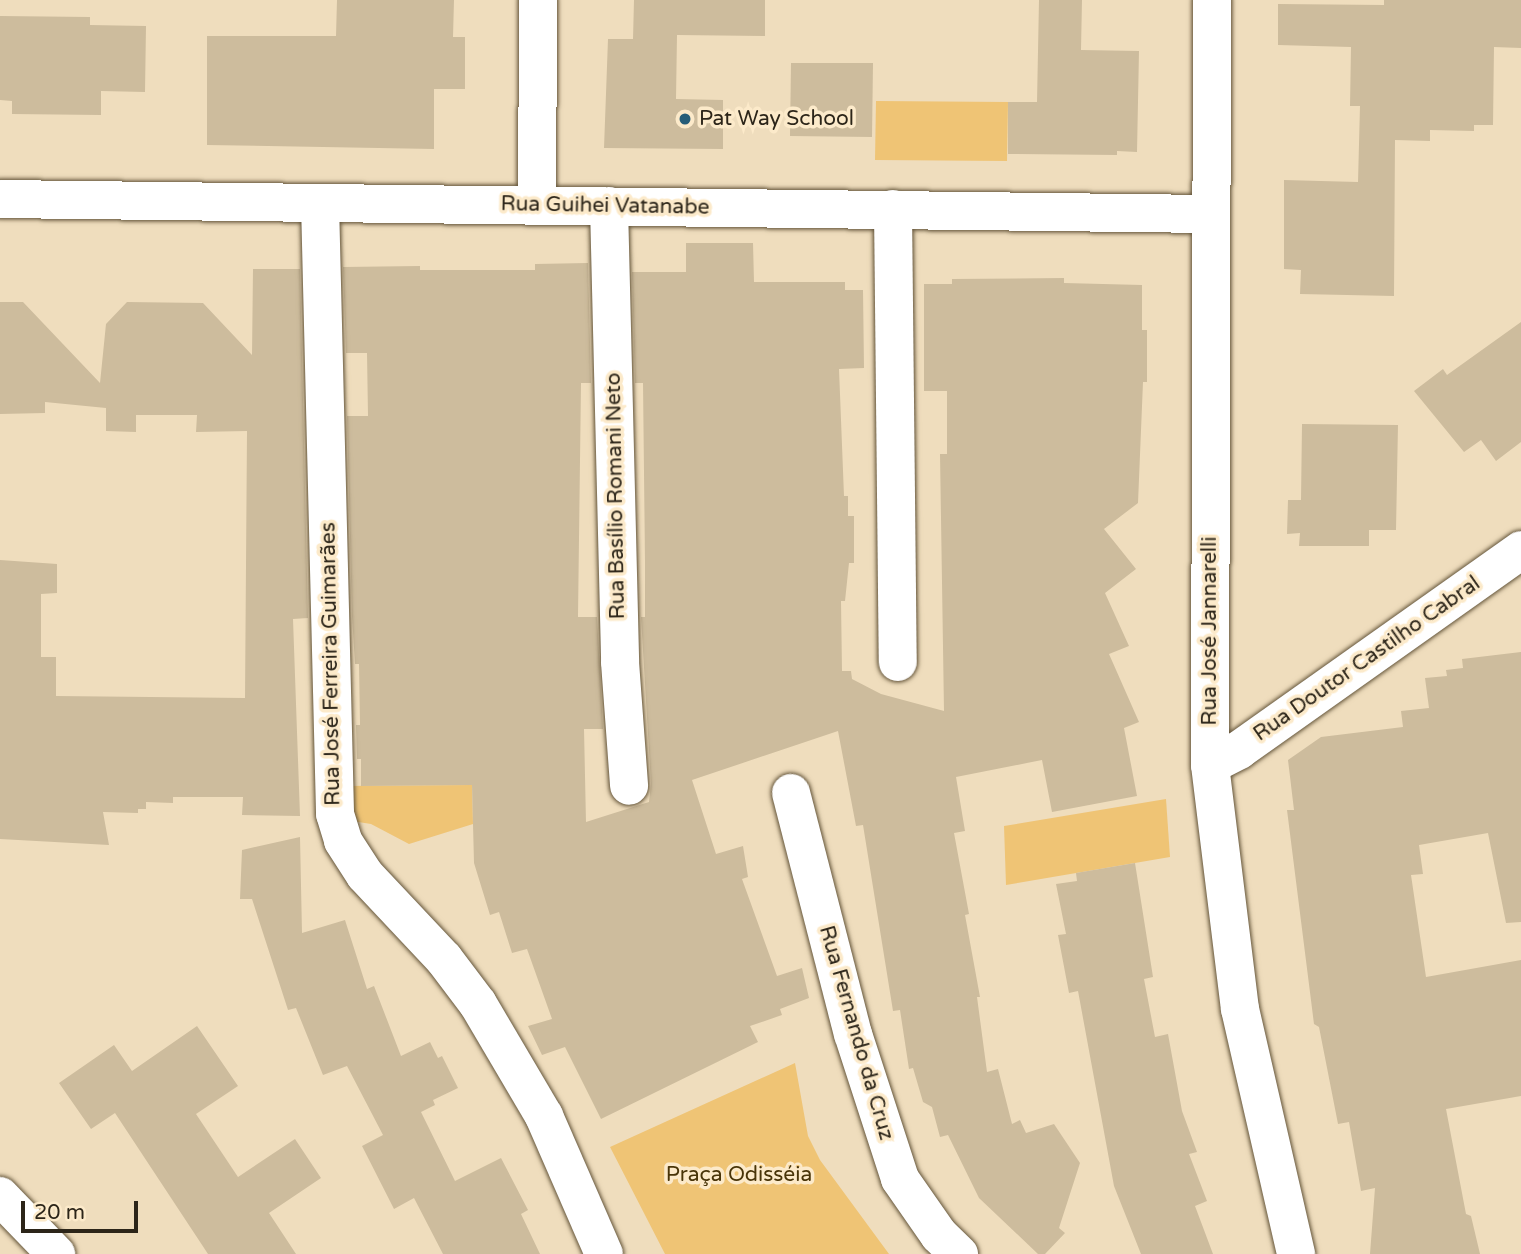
<!DOCTYPE html>
<html>
<head>
<meta charset="utf-8">
<style>
	body { margin:0 }
	#map { position:relative; width:1521px; height:1254px; overflow:hidden; background:#efddbd; font-family:"Varela Round",sans-serif }
	div>[style] { position:absolute }
	[style*='--x'] { left:calc(var(--x)*1px); top:calc(var(--y)*1px); width:calc(var(--w)*1px); rotate:calc(var(--a)*1deg) }
	.green>* { inset:0; background:#efc475 }
	.building>* { inset:0; background:#cdbc9d }
	.roads { filter:drop-shadow(0 0 2px #64553a) drop-shadow(0 0 2px #64553a) }
	.street>* { height:38px; margin:-19px; padding:0 19px; transform-origin:19px; border-radius:19px; background:#fff }
	.dots>* { width:19px; height:19px; translate:-50% -50%; box-sizing:border-box; border:4px solid #fceaca; border-radius:50% }
	span { translate:-50% -50%; white-space:nowrap; text-align:center; line-height:1.15; -webkit-text-stroke:7px #fceaca; paint-order:stroke }
	.poi-label { font-size:21px; color:#2c2519 }
	.left { translate:0 -50%; text-align:left }
	.street-label { font-size:21px; color:#2c2519 }
	.park-label { font-size:21px; color:#483408 }
	.scale { position:absolute; left:21px; top:1201px; width:117px; height:32px; box-sizing:border-box; border:4px solid #2c2519; border-top:0; padding-left:9px; font-size:21px; line-height:24px; white-space:nowrap; color:#2c2519; -webkit-text-stroke:5px #fceaca; paint-order:stroke }
</style>
</head>
<body>
<div id="map">
	<div class="green">
		<div style="clip-path:polygon(876px 101px,1008px 102px,1007px 161px,875px 160px)"></div>
		<div style="clip-path:polygon(472px 785px,473px 824px,409px 844px,371px 824px,352px 821px,343px 786px)"></div>
		<div style="clip-path:polygon(1166px 799px,1170px 857px,1006px 885px,1004px 826px)"></div>
		<div style="clip-path:polygon(795px 1063px,808px 1136px,820px 1160px,889px 1254px,665px 1254px,610px 1147px)"></div>
	</div>
	<div class="building">
		<div style="clip-path:polygon(337px 0,454px 0,453px 37px,465px 37px,465px 89px,434px 89px,434px 149px,207px 145px,207px 36px,336px 36px)"></div>
		<div style="clip-path:polygon(634px 0,765px 0,765px 36px,677px 35px,676px 99px,723px 100px,723px 149px,604px 148px,608px 39px,633px 39px)"></div>
		<div style="clip-path:polygon(1039px 0,1082px 0,1081px 50px,1139px 51px,1137px 152px,1117px 151px,1117px 155px,1008px 154px,1008px 102px,1037px 102px)"></div>
		<div style="clip-path:polygon(1384px 0,1521px 0,1521px 48px,1494px 47px,1493px 125px,1474px 125px,1474px 131px,1430px 130px,1430px 141px,1395px 140px,1394px 296px,1300px 294px,1301px 270px,1284px 269px,1284px 180px,1358px 182px,1360px 106px,1350px 106px,1351px 47px,1278px 45px,1278px 4px,1384px 5px)"></div>
		<div style="clip-path:polygon(0 16px,90px 17px,90px 25px,146px 26px,145px 92px,101px 91px,101px 115px,12px 114px,12px 101px,0 100px)"></div>
		<div style="clip-path:polygon(791px 63px,873px 63px,872px 137px,790px 136px)"></div>
		<div style="clip-path:polygon(686px 243px,753px 243px,754px 282px,845px 282px,845px 290px,863px 290px,864px 368px,839px 369px,844px 496px,848px 496px,848px 516px,854px 516px,854px 563px,849px 563px,845px 601px,841px 601px,842px 671px,851px 671px,852px 679px,881px 694px,944px 711px,940px 454px,947px 454px,947px 391px,924px 391px,924px 284px,952px 284px,952px 279px,1064px 278px,1064px 283px,1142px 285px,1142px 330px,1147px 330px,1147px 382px,1143px 382px,1138px 503px,1104px 529px,1136px 569px,1105px 593px,1129px 646px,1109px 654px,1139px 722px,1124px 728px,1137px 796px,1052px 812px,1042px 760px,956px 777px,965px 831px,954px 833px,969px 914px,965px 915px,980px 997px,977px 997px,987px 1072px,998px 1069px,1012px 1124px,1020px 1120px,1026px 1133px,1054px 1124px,1080px 1163px,1059px 1228px,1065px 1233px,1045px 1254px,1038px 1254px,979px 1198px,948px 1135px,940px 1137px,932px 1107px,923px 1102px,913px 1068px,909px 1069px,900px 1010px,893px 1011px,863px 825px,856px 826px,838px 731px,692px 780px,716px 854px,743px 846px,748px 877px,742px 879px,777px 976px,802px 968px,809px 998px,780px 1009px,782px 1015px,750px 1026px,758px 1042px,601px 1119px,565px 1047px,542px 1055px,528px 1026px,552px 1019px,527px 949px,512px 953px,499px 912px,490px 915px,474px 863px,472px 785px,361px 786px,361px 759px,357px 759px,356px 725px,360px 725px,359px 664px,355px 664px,352px 616px,347px 416px,368px 416px,367px 353px,346px 353px,343px 267px,420px 266px,420px 270px,535px 270px,535px 264px,588px 263px,591px 383px,581px 383px,578px 617px,597px 617px,603px 729px,584px 729px,586px 822px,649px 802px,651px 784px,641px 617px,645px 617px,645px 562px,643px 383px,635px 383px,632px 272px,686px 272px)"></div>
		<div style="clip-path:polygon(253px 269px,300px 269px,308px 618px,293px 619px,300px 816px,242px 815px,243px 797px,173px 797px,173px 803px,146px 802px,146px 809px,138px 809px,138px 813px,103px 812px,109px 845px,0 839px,0 560px,57px 564px,57px 593px,41px 594px,41px 657px,56px 657px,56px 696px,245px 698px,247px 431px,196px 432px,197px 415px,136px 415px,136px 432px,106px 431px,106px 408px,45px 402px,45px 413px,0 414px,0 302px,23px 302px,100px 383px,106px 324px,127px 302px,203px 303px,252px 355px)"></div>
		<div style="clip-path:polygon(1521px 322px,1521px 442px,1496px 461px,1481px 440px,1464px 452px,1414px 391px,1443px 369px,1447px 375px)"></div>
		<div style="clip-path:polygon(1302px 424px,1398px 425px,1396px 530px,1369px 530px,1369px 546px,1299px 546px,1300px 533px,1287px 534px,1288px 500px,1301px 500px)"></div>
		<div style="clip-path:polygon(1521px 652px,1521px 922px,1506px 923px,1488px 833px,1419px 845px,1423px 874px,1411px 875px,1426px 977px,1521px 960px,1521px 1096px,1446px 1109px,1466px 1214px,1471px 1216px,1480px 1254px,1370px 1254px,1375px 1188px,1361px 1191px,1349px 1122px,1338px 1124px,1319px 1027px,1314px 1024px,1287px 810px,1294px 810px,1288px 760px,1321px 737px,1403px 727px,1401px 711px,1429px 708px,1425px 678px,1447px 676px,1446px 670px,1463px 668px,1462px 659px)"></div>
		<div style="clip-path:polygon(300px 837px,302px 933px,345px 920px,367px 989px,374px 986px,401px 1056px,430px 1042px,438px 1058px,442px 1056px,458px 1088px,433px 1100px,435px 1105px,421px 1112px,455px 1181px,501px 1158px,528px 1210px,521px 1214px,540px 1254px,443px 1254px,414px 1198px,394px 1209px,362px 1146px,383px 1135px,347px 1066px,323px 1075px,296px 1008px,288px 1010px,252px 899px,240px 899px,242px 850px)"></div>
		<div style="clip-path:polygon(1135px 863px,1153px 977px,1144px 979px,1155px 1037px,1168px 1034px,1182px 1111px,1197px 1152px,1189px 1154px,1207px 1201px,1195px 1206px,1213px 1254px,1141px 1254px,1114px 1186px,1078px 991px,1069px 993px,1058px 935px,1066px 934px,1056px 884px,1077px 881px,1076px 873px)"></div>
		<div style="clip-path:polygon(197px 1026px,238px 1086px,196px 1114px,238px 1177px,295px 1139px,321px 1178px,269px 1213px,296px 1254px,208px 1254px,115px 1113px,91px 1129px,59px 1083px,114px 1045px,132px 1071px)"></div>
	</div>
	<div class="roads">
		<div class="street">
			<div style="--x:1212;--y:0;--w:765;--a:90.15"></div>
			<div style="--x:1210;--y:765;--w:246;--a:83"></div>
			<div style="--x:1240;--y:1009;--w:251;--a:77.1"></div>
			<div style="--x:0;--y:199;--w:1210;--a:0.71"></div>
			<div style="--x:320;--y:203;--w:611;--a:88.59"></div>
			<div style="--x:335;--y:814;--w:28;--a:73"></div>
			<div style="--x:343;--y:841;--w:40;--a:57.1"></div>
			<div style="--x:365;--y:875;--w:115;--a:46.8"></div>
			<div style="--x:444;--y:959;--w:56;--a:52.9"></div>
			<div style="--x:478;--y:1004;--w:130;--a:59.5"></div>
			<div style="--x:544;--y:1116;--w:150;--a:66.5"></div>
			<div style="--x:537;--y:206;--w:206;--a:-89.7"></div>
			<div style="--x:609;--y:206;--w:456;--a:88.6"></div>
			<div style="--x:620;--y:662;--w:124;--a:85.8"></div>
			<div style="--x:893;--y:209;--w:453;--a:89.4"></div>
			<div style="--x:1210;--y:765;--w:33;--a:-27"></div>
			<div style="--x:1239;--y:750;--w:346;--a:-35.3"></div>
			<div style="--x:791;--y:793;--w:249;--a:75.6"></div>
			<div style="--x:853;--y:1034;--w:152;--a:72"></div>
			<div style="--x:900;--y:1179;--w:68;--a:55.1"></div>
			<div style="--x:939;--y:1235;--w:28;--a:44"></div>
			<div style="--x:0;--y:1196;--w:81;--a:46"></div>
		</div>
	</div>
	<div class="dots">
		<div style="left:685px;top:119px;background:#265d78"></div>
	</div>
	<div class="poi-label">
		<span class="left" style="left:699px;top:119px">Pat Way School</span>
	</div>
	<div class="street-label">
		<span style="left:605px;top:206px;rotate:1deg">Rua Guihei Vatanabe</span>
		<span style="left:616px;top:496px;rotate:-91deg">Rua Basílio Romani Neto</span>
		<span style="left:1210px;top:631px;rotate:-90deg">Rua José Jannarelli</span>
		<span style="left:1367px;top:659px;rotate:-35deg">Rua Doutor Castilho Cabral</span>
		<span style="left:331px;top:664px;rotate:-91deg">Rua José Ferreira Guimarães</span>
		<span style="left:856px;top:1033px;rotate:74deg">Rua Fernando da Cruz</span>
	</div>
	<div class="park-label">
		<span style="left:739px;top:1175px">Praça Odisséia</span>
	</div>
	<div class="scale">20 m</div>
</div>
</body>
</html>
